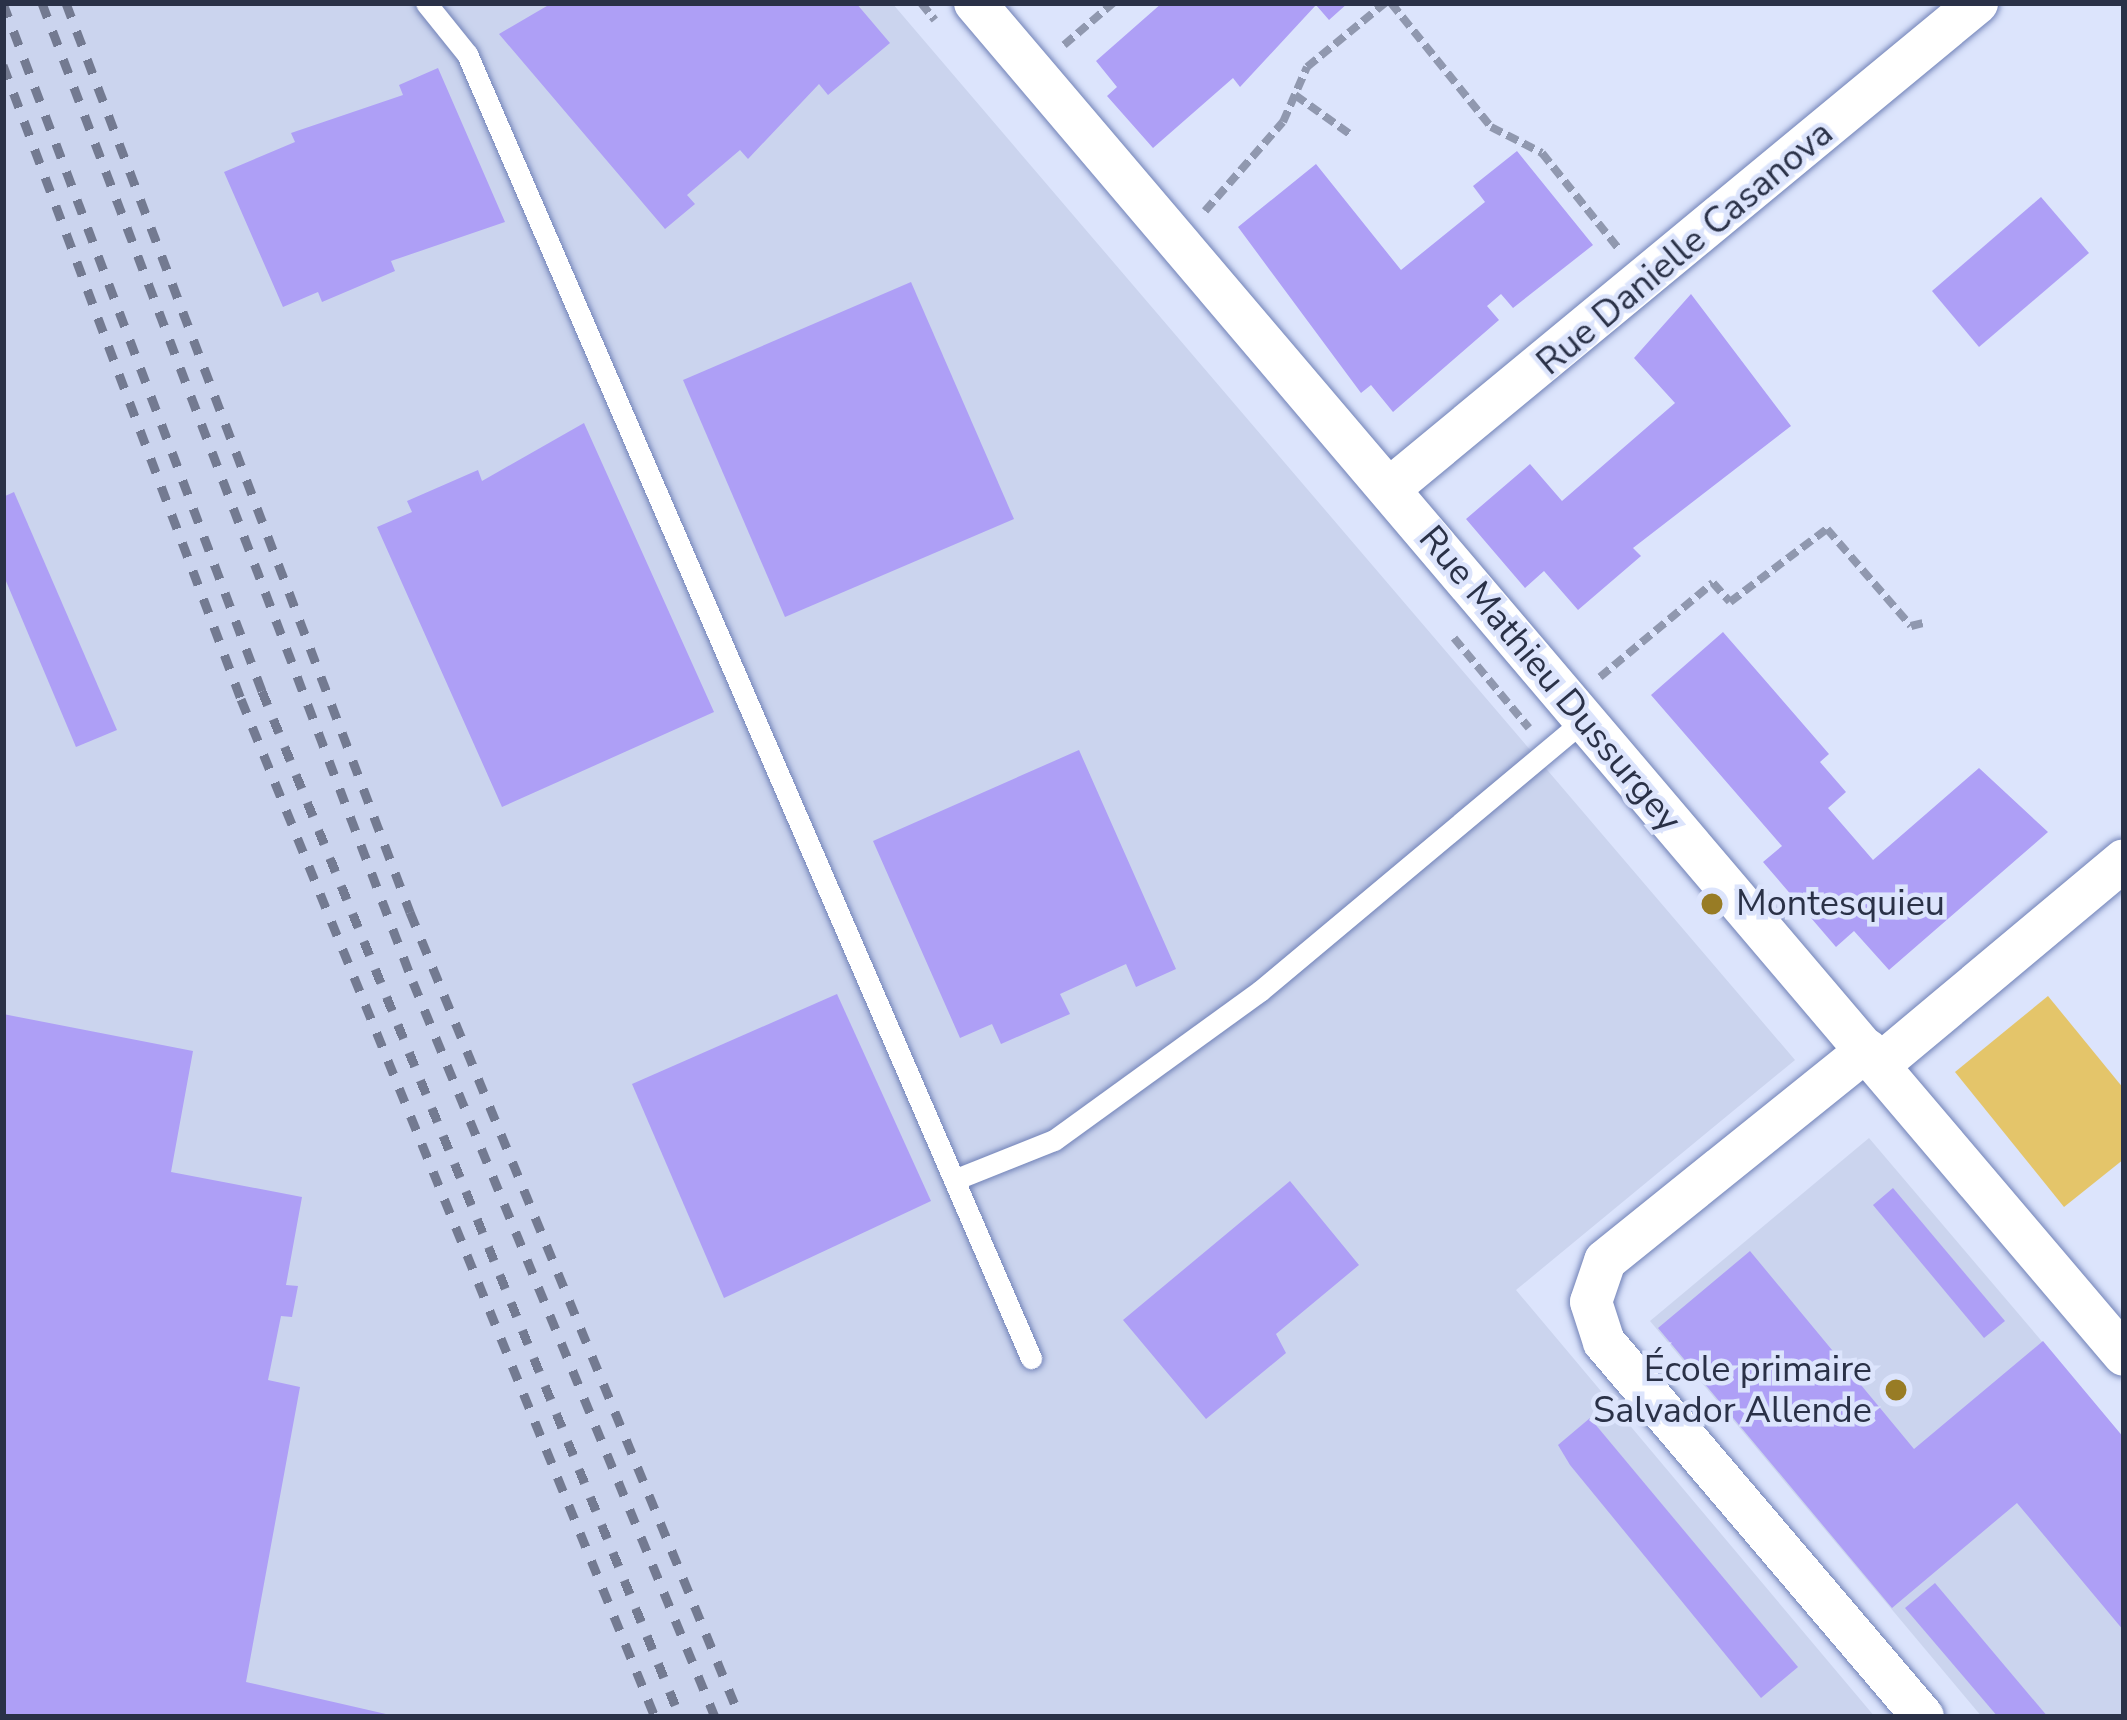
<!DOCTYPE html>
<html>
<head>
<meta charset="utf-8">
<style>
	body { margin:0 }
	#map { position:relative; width:2127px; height:1720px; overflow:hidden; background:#dce4fc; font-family:"Nunito Sans",sans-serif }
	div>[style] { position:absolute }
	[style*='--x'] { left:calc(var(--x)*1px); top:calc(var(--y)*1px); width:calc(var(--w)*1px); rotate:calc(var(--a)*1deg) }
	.built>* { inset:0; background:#cbd4ee }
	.green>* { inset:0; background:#e4c56a }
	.building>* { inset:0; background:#ae9ff6 }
	.path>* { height:8px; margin-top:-4px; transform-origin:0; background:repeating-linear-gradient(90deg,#9098af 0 12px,transparent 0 18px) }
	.roads { filter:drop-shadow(0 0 3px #7182b7) drop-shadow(0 0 3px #7182b7) }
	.lane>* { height:21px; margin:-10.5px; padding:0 10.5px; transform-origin:10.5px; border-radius:10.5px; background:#fff }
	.street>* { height:42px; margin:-21px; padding:0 21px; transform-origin:21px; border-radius:21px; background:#fff }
	.rail>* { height:9px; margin-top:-4.5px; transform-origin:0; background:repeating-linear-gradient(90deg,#737a91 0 15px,transparent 0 30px) }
	.dots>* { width:33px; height:33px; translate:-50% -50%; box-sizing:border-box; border:6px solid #dce4fc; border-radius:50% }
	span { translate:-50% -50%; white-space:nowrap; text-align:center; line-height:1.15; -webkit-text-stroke:9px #dce4fc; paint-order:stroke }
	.street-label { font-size:36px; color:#2a3147 }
	.poi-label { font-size:36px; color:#2a3147 }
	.left { translate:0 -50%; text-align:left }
	.right { translate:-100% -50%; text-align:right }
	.frame { position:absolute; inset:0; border:6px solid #2a3147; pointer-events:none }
</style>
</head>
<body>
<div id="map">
	<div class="built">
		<div style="clip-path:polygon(3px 3px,892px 3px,1795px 1060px,1516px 1290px,1875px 1717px,3px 1717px)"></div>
		<div style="clip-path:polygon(1869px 1138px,2124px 1438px,2124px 1717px,1982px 1717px,1650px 1321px)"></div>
	</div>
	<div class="green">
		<div style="clip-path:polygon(2048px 996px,2124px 1089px,2124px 1159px,2064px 1207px,1955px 1072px)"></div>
	</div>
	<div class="building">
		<div style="clip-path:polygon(552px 3px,856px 3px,890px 43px,828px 95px,819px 84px,748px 159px,740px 150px,687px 195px,695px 204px,665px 229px,499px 34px)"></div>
		<div style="clip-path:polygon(1162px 3px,1348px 3px,1329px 20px,1316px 5px,1240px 87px,1233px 78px,1153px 148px,1107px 96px,1117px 87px,1096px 61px)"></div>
		<div style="clip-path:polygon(438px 68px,505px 222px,391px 261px,395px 271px,322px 302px,318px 292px,283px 307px,224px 172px,295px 142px,291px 133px,403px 95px,399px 85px)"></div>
		<div style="clip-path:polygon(1517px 151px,1593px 245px,1513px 308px,1501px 294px,1487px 306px,1499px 320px,1393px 412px,1371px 385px,1361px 393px,1238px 227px,1316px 164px,1401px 270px,1485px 202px,1473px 186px)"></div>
		<div style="clip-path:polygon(2041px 197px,2089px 253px,1979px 347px,1932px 291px)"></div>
		<div style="clip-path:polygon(911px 282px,1014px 519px,785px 617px,683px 380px)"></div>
		<div style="clip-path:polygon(1691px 294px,1791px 426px,1633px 548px,1641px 556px,1578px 610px,1544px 571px,1525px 588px,1466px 519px,1530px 464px,1562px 501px,1675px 403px,1634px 358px)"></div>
		<div style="clip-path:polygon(584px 423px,714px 712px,502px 807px,377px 527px,412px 512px,407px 501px,478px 470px,482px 481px)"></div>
		<div style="clip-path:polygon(14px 492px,117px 730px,76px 747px,3px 574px,3px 497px)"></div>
		<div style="clip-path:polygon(1723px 632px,1829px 754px,1820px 762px,1846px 792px,1828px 808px,1873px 860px,1979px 768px,2048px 832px,1889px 970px,1854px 931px,1836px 947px,1763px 862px,1782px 846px,1651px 695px)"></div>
		<div style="clip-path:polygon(1079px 750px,1176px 969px,1136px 987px,1126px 964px,1060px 994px,1070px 1014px,1001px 1044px,992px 1024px,960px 1038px,873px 841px)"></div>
		<div style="clip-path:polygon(837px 994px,931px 1201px,724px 1298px,632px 1084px)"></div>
		<div style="clip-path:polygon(3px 1014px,193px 1051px,171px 1172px,302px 1197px,286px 1285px,298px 1286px,292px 1317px,281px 1316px,268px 1380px,300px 1387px,246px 1682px,399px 1717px,3px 1717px)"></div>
		<div style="clip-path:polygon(1290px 1181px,1359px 1265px,1276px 1334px,1286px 1353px,1206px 1419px,1123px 1320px)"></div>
		<div style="clip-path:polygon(1893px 1188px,2005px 1321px,1984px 1338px,1873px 1205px)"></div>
		<div style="clip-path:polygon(1750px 1251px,1914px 1449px,2043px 1341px,2124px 1438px,2124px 1631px,2017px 1503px,1892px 1608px,1658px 1328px)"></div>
		<div style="clip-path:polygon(1590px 1418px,1798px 1667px,1761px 1698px,1570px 1465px,1558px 1445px)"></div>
		<div style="clip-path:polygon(1935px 1583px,2048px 1717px,1998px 1717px,1905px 1608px)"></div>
	</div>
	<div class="path">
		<div style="--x:921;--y:3;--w:22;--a:51"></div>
		<div style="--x:1391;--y:3;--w:159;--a:51.1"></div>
		<div style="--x:1491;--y:127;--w:57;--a:27"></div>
		<div style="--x:1542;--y:153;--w:122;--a:51.3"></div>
		<div style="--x:1064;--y:45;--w:65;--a:-40.6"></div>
		<div style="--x:1295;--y:95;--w:69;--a:35.5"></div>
		<div style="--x:1205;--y:211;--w:118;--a:-48.8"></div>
		<div style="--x:1283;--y:122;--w:60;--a:-66.4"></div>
		<div style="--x:1307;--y:67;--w:101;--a:-39.4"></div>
		<div style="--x:1454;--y:638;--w:117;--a:50.2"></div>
		<div style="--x:1600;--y:677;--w:147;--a:-39.8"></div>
		<div style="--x:1713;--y:583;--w:25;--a:48"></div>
		<div style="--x:1730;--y:602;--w:121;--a:-37"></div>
		<div style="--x:1827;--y:529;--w:128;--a:49.1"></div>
		<div style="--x:1911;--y:626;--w:12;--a:-14"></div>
	</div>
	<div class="roads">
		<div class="lane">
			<div style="--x:426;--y:3;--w:65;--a:51.2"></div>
			<div style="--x:467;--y:54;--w:1421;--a:66.61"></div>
			<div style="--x:956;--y:1179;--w:105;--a:-21.7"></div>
			<div style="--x:1054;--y:1140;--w:254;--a:-35.9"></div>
			<div style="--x:1260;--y:991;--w:422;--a:-39.9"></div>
		</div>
		<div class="street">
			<div style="--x:975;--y:3;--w:1774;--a:49.64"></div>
			<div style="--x:1389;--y:489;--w:763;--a:-39.57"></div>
			<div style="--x:1867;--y:1050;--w:336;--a:141.2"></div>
			<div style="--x:1605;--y:1261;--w:43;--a:108.9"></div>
			<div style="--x:1591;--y:1302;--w:42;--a:72"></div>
			<div style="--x:1604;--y:1342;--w:492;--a:49.6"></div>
			<div style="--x:1879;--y:1065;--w:319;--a:-39.9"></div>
		</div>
	</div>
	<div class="rail">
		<div style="--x:3;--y:3;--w:735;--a:69.37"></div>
		<div style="--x:262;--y:691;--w:1108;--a:67.83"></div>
		<div style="--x:42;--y:3;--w:1047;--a:69.25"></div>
		<div style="--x:413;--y:982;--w:795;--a:67.66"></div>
		<div style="--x:66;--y:3;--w:972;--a:69.27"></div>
		<div style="--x:410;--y:912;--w:870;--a:67.71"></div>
		<div style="--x:3;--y:65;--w:677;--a:69.42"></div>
		<div style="--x:241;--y:699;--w:1099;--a:67.87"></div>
	</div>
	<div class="dots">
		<div style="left:1712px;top:904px;background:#987c25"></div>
		<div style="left:1896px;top:1390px;background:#987c25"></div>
	</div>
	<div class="street-label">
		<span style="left:1685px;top:248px;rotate:-40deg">Rue Danielle Casanova</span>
		<span style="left:1550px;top:679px;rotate:50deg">Rue Mathieu Dussurgey</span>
	</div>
	<div class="poi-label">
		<span class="left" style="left:1736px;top:904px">Montesquieu</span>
		<span class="right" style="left:1872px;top:1390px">École primaire<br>Salvador Allende</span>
	</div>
	<div class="frame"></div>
</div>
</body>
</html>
